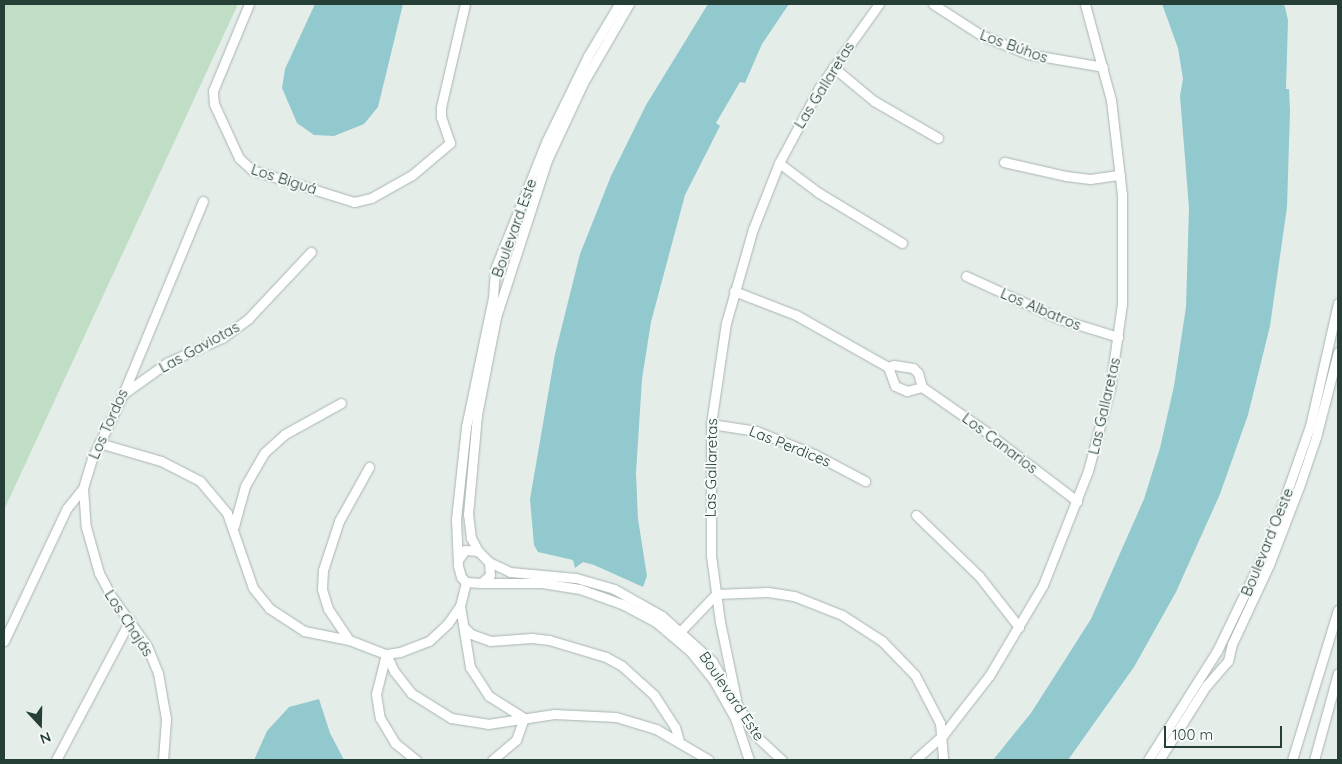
<!DOCTYPE html>
<html>
<head>
<meta charset="utf-8">
<style>
	body { margin:0 }
	#map { position:relative; width:1342px; height:764px; overflow:hidden; background:#e5ede9; font-family:Quicksand,sans-serif }
	div>[style] { position:absolute }
	[style*='--x'] { left:calc(var(--x)*1px); top:calc(var(--y)*1px); width:calc(var(--w)*1px); rotate:calc(var(--a)*1deg) }
	.green>* { inset:0; background:#c0ddc6 }
	.water>* { inset:0; background:#91c9cf }
	.roads { filter:drop-shadow(0 0 1px #a8b5b0) drop-shadow(0 0 1px #a8b5b0) }
	.minor>* { height:9px; margin:-4.5px; padding:0 4.5px; transform-origin:4.5px; border-radius:4.5px; background:#fff }
	span { translate:-50% -50%; white-space:nowrap; text-align:center; line-height:1.15; -webkit-text-stroke:4px #f6faf8; paint-order:stroke }
	.street-label { font-size:15px; color:#253f36 }
	.frame { position:absolute; inset:0; border:5px solid #253f36; pointer-events:none }
	.north { position:absolute; left:15px; top:699px; width:50px; height:50px; -webkit-text-stroke:4px #f6faf8; paint-order:stroke; rotate:159deg; font-size:14px; font-weight:700; line-height:20px; text-align:center; color:#253f36 }
	.north::after { content:''; display:block; margin:auto; width:18px; height:22px; background:#253f36; clip-path:polygon(50% 0,100% 100%,50% 72%,0 100%) }
	.scale { position:absolute; left:1164px; top:726px; width:118px; height:22px; box-sizing:border-box; border:2px solid #253f36; border-top:0; padding-left:6px; font-size:15px; line-height:18px; white-space:nowrap; color:#253f36; -webkit-text-stroke:4px #f6faf8; paint-order:stroke }
</style>
</head>
<body>
<div id="map">
	<div class="green">
		<div style="clip-path:polygon(4px 4px,238px 4px,4px 510px)"></div>
	</div>
	<div class="water">
		<div style="clip-path:polygon(315px 4px,403px 4px,378px 107px,364px 124px,334px 136px,314px 135px,297px 123px,282px 88px,285px 69px)"></div>
		<div style="clip-path:polygon(708px 4px,789px 4px,762px 44px,745px 83px,740px 82px,716px 123px,720px 126px,685px 195px,651px 322px,642px 379px,636px 473px,638px 519px,647px 576px,643px 587px,594px 565px,583px 562px,575px 568px,573px 560px,538px 552px,534px 545px,530px 499px,555px 354px,580px 254px,611px 176px,646px 105px)"></div>
		<div style="clip-path:polygon(1162px 4px,1283px 4px,1285px 7px,1288px 20px,1286px 89px,1289px 89px,1290px 111px,1287px 207px,1270px 326px,1248px 415px,1220px 494px,1176px 592px,1134px 667px,1068px 760px,993px 760px,1031px 713px,1091px 619px,1144px 499px,1160px 448px,1174px 386px,1186px 307px,1189px 208px,1180px 96px,1183px 79px,1178px 48px)"></div>
		<div style="clip-path:polygon(319px 699px,330px 733px,344px 760px,254px 760px,267px 731px,289px 707px)"></div>
	</div>
	<div class="roads">
		<div class="minor">
			<div style="--x:249;--y:4;--w:94;--a:112.5"></div>
			<div style="--x:213;--y:91;--w:13;--a:86"></div>
			<div style="--x:214;--y:104;--w:60;--a:65.2"></div>
			<div style="--x:239;--y:158;--w:18;--a:43"></div>
			<div style="--x:252;--y:170;--w:107;--a:17.4"></div>
			<div style="--x:354;--y:202;--w:17;--a:-13"></div>
			<div style="--x:371;--y:198;--w:47;--a:-29.3"></div>
			<div style="--x:412;--y:175;--w:50;--a:-40.1"></div>
			<div style="--x:450;--y:143;--w:28;--a:-109"></div>
			<div style="--x:441;--y:117;--w:10;--a:-90"></div>
			<div style="--x:441;--y:107;--w:106;--a:-76.9"></div>
			<div style="--x:933;--y:4;--w:57;--a:32.9"></div>
			<div style="--x:981;--y:35;--w:51;--a:22"></div>
			<div style="--x:1028;--y:54;--w:76;--a:9.8"></div>
			<div style="--x:833;--y:67;--w:53;--a:39.7"></div>
			<div style="--x:874;--y:101;--w:74;--a:30"></div>
			<div style="--x:1004;--y:162;--w:64;--a:12.7"></div>
			<div style="--x:1066;--y:176;--w:24;--a:7"></div>
			<div style="--x:1090;--y:179;--w:30;--a:-8"></div>
			<div style="--x:779;--y:163;--w:50;--a:36.9"></div>
			<div style="--x:819;--y:193;--w:97;--a:31.1"></div>
			<div style="--x:966;--y:276;--w:103;--a:24.6"></div>
			<div style="--x:1060;--y:319;--w:61;--a:17.2"></div>
			<div style="--x:734;--y:291;--w:66;--a:21.2"></div>
			<div style="--x:796;--y:315;--w:106;--a:29.5"></div>
			<div style="--x:894;--y:365;--w:19;--a:9"></div>
			<div style="--x:913;--y:368;--w:7;--a:45"></div>
			<div style="--x:918;--y:373;--w:15;--a:74"></div>
			<div style="--x:922;--y:387;--w:16;--a:165"></div>
			<div style="--x:907;--y:391;--w:13;--a:-157"></div>
			<div style="--x:895;--y:386;--w:20;--a:-110"></div>
			<div style="--x:888;--y:367;--w:6;--a:-18"></div>
			<div style="--x:922;--y:387;--w:77;--a:34.9"></div>
			<div style="--x:985;--y:431;--w:116;--a:37.3"></div>
			<div style="--x:123;--y:394;--w:55;--a:-35.4"></div>
			<div style="--x:168;--y:362;--w:59;--a:-24"></div>
			<div style="--x:222;--y:338;--w:32;--a:-36"></div>
			<div style="--x:248;--y:319;--w:92;--a:-46.8"></div>
			<div style="--x:711;--y:424;--w:46;--a:8.8"></div>
			<div style="--x:756;--y:431;--w:62;--a:21.6"></div>
			<div style="--x:814;--y:454;--w:58;--a:27.9"></div>
			<div style="--x:99;--y:443;--w:65;--a:16.2"></div>
			<div style="--x:161;--y:461;--w:44;--a:27.1"></div>
			<div style="--x:200;--y:481;--w:42;--a:49.8"></div>
			<div style="--x:227;--y:513;--w:79;--a:70.9"></div>
			<div style="--x:253;--y:588;--w:26;--a:51"></div>
			<div style="--x:269;--y:608;--w:42;--a:33.3"></div>
			<div style="--x:304;--y:631;--w:46;--a:11.3"></div>
			<div style="--x:349;--y:640;--w:40;--a:21"></div>
			<div style="--x:386;--y:654;--w:14;--a:-8"></div>
			<div style="--x:400;--y:652;--w:31;--a:-21"></div>
			<div style="--x:429;--y:641;--w:26;--a:-43"></div>
			<div style="--x:448;--y:623;--w:21;--a:-55"></div>
			<div style="--x:83;--y:488;--w:39;--a:86"></div>
			<div style="--x:86;--y:527;--w:48;--a:74.2"></div>
			<div style="--x:99;--y:573;--w:27;--a:62"></div>
			<div style="--x:112;--y:597;--w:60;--a:54.5"></div>
			<div style="--x:147;--y:646;--w:29;--a:68"></div>
			<div style="--x:158;--y:673;--w:47;--a:80.1"></div>
			<div style="--x:166;--y:719;--w:41;--a:94.2"></div>
			<div style="--x:916;--y:515;--w:88;--a:44.1"></div>
			<div style="--x:979;--y:576;--w:65;--a:51.9"></div>
			<div style="--x:234;--y:526;--w:41;--a:-74.6"></div>
			<div style="--x:245;--y:486;--w:39;--a:-60"></div>
			<div style="--x:265;--y:452;--w:27;--a:-42"></div>
			<div style="--x:285;--y:434;--w:64;--a:-29"></div>
			<div style="--x:478;--y:551;--w:15;--a:-118"></div>
			<div style="--x:471;--y:538;--w:24;--a:-97"></div>
			<div style="--x:468;--y:514;--w:99;--a:-84.8"></div>
			<div style="--x:477;--y:415;--w:100;--a:-79"></div>
			<div style="--x:496;--y:317;--w:165;--a:-72"></div>
			<div style="--x:547;--y:160;--w:85;--a:-64.9"></div>
			<div style="--x:583;--y:83;--w:91;--a:-59.8"></div>
			<div style="--x:458;--y:560;--w:12;--a:-55"></div>
			<div style="--x:465;--y:550;--w:13;--a:4"></div>
			<div style="--x:478;--y:551;--w:16;--a:45"></div>
			<div style="--x:489;--y:562;--w:13;--a:86"></div>
			<div style="--x:490;--y:575;--w:12;--a:138"></div>
			<div style="--x:481;--y:583;--w:15;--a:-176"></div>
			<div style="--x:466;--y:582;--w:7;--a:-135"></div>
			<div style="--x:461;--y:577;--w:11;--a:-105"></div>
			<div style="--x:458;--y:566;--w:47;--a:-92.4"></div>
			<div style="--x:456;--y:519;--w:93;--a:-83.8"></div>
			<div style="--x:466;--y:427;--w:132;--a:-78.2"></div>
			<div style="--x:493;--y:298;--w:29;--a:-86"></div>
			<div style="--x:495;--y:269;--w:137;--a:-68.1"></div>
			<div style="--x:546;--y:142;--w:96;--a:-64"></div>
			<div style="--x:588;--y:56;--w:61;--a:-59.2"></div>
			<div style="--x:489;--y:562;--w:23;--a:25"></div>
			<div style="--x:510;--y:572;--w:66;--a:5.2"></div>
			<div style="--x:576;--y:578;--w:40;--a:16"></div>
			<div style="--x:614;--y:589;--w:55;--a:29.4"></div>
			<div style="--x:662;--y:616;--w:67;--a:42"></div>
			<div style="--x:712;--y:661;--w:86;--a:59.8"></div>
			<div style="--x:755;--y:735;--w:37;--a:43"></div>
			<div style="--x:466;--y:582;--w:25;--a:104"></div>
			<div style="--x:460;--y:606;--w:62;--a:80.7"></div>
			<div style="--x:470;--y:667;--w:35;--a:57"></div>
			<div style="--x:489;--y:696;--w:41;--a:32.2"></div>
			<div style="--x:524;--y:718;--w:23;--a:110"></div>
			<div style="--x:516;--y:740;--w:31;--a:140"></div>
			<div style="--x:481;--y:583;--w:61;--a:0"></div>
			<div style="--x:542;--y:583;--w:38;--a:9"></div>
			<div style="--x:580;--y:589;--w:45;--a:19.7"></div>
			<div style="--x:622;--y:604;--w:40;--a:28"></div>
			<div style="--x:657;--y:623;--w:43;--a:40.3"></div>
			<div style="--x:690;--y:651;--w:36;--a:51"></div>
			<div style="--x:713;--y:679;--w:45;--a:60.6"></div>
			<div style="--x:735;--y:718;--w:44;--a:71.6"></div>
			<div style="--x:464;--y:627;--w:10;--a:45"></div>
			<div style="--x:471;--y:634;--w:20;--a:20"></div>
			<div style="--x:490;--y:641;--w:42;--a:-4.1"></div>
			<div style="--x:532;--y:638;--w:17;--a:7"></div>
			<div style="--x:549;--y:640;--w:59;--a:16.6"></div>
			<div style="--x:606;--y:657;--w:18;--a:29"></div>
			<div style="--x:622;--y:666;--w:43;--a:42.2"></div>
			<div style="--x:654;--y:695;--w:38;--a:57"></div>
			<div style="--x:675;--y:727;--w:15;--a:74"></div>
			<div style="--x:675;--y:637;--w:59;--a:-46.4"></div>
			<div style="--x:716;--y:594;--w:52;--a:-2.2"></div>
			<div style="--x:768;--y:592;--w:26;--a:9"></div>
			<div style="--x:794;--y:596;--w:52;--a:21.6"></div>
			<div style="--x:842;--y:615;--w:48;--a:33"></div>
			<div style="--x:882;--y:641;--w:47;--a:45.9"></div>
			<div style="--x:915;--y:675;--w:54;--a:62.5"></div>
			<div style="--x:940;--y:723;--w:37;--a:85"></div>
			<div style="--x:349;--y:640;--w:37;--a:-124"></div>
			<div style="--x:328;--y:609;--w:21;--a:-107"></div>
			<div style="--x:322;--y:589;--w:19;--a:-87"></div>
			<div style="--x:323;--y:570;--w:52;--a:-71.9"></div>
			<div style="--x:339;--y:521;--w:62;--a:-60.9"></div>
			<div style="--x:4;--y:641;--w:147;--a:-64.7"></div>
			<div style="--x:67;--y:508;--w:26;--a:-51"></div>
			<div style="--x:83;--y:488;--w:30;--a:-73"></div>
			<div style="--x:92;--y:459;--w:72;--a:-64.5"></div>
			<div style="--x:123;--y:394;--w:209;--a:-67.5"></div>
			<div style="--x:386;--y:654;--w:19;--a:65"></div>
			<div style="--x:394;--y:671;--w:28;--a:52"></div>
			<div style="--x:411;--y:693;--w:47;--a:32"></div>
			<div style="--x:451;--y:718;--w:37;--a:9"></div>
			<div style="--x:488;--y:724;--w:67;--a:-8.6"></div>
			<div style="--x:554;--y:714;--w:62;--a:2.8"></div>
			<div style="--x:616;--y:717;--w:42;--a:16.7"></div>
			<div style="--x:656;--y:729;--w:61;--a:30.3"></div>
			<div style="--x:386;--y:654;--w:41;--a:104"></div>
			<div style="--x:376;--y:694;--w:24;--a:81"></div>
			<div style="--x:380;--y:718;--w:29;--a:59"></div>
			<div style="--x:395;--y:743;--w:27;--a:39"></div>
			<div style="--x:736;--y:699;--w:79;--a:-101.7"></div>
			<div style="--x:720;--y:622;--w:68;--a:-97.7"></div>
			<div style="--x:711;--y:555;--w:131;--a:-90"></div>
			<div style="--x:711;--y:424;--w:102;--a:-81.6"></div>
			<div style="--x:726;--y:323;--w:98;--a:-74"></div>
			<div style="--x:753;--y:229;--w:71;--a:-68.5"></div>
			<div style="--x:779;--y:163;--w:85;--a:-61.9"></div>
			<div style="--x:819;--y:88;--w:103;--a:-54.5"></div>
			<div style="--x:56;--y:760;--w:158;--a:-62.1"></div>
			<div style="--x:915;--y:760;--w:38;--a:-42"></div>
			<div style="--x:943;--y:735;--w:75;--a:-52.1"></div>
			<div style="--x:989;--y:676;--w:106;--a:-59.3"></div>
			<div style="--x:1043;--y:585;--w:123;--a:-68.5"></div>
			<div style="--x:1088;--y:471;--w:86;--a:-75.2"></div>
			<div style="--x:1110;--y:388;--w:85;--a:-81.9"></div>
			<div style="--x:1122;--y:304;--w:109;--a:-90"></div>
			<div style="--x:1122;--y:195;--w:96;--a:-96.6"></div>
			<div style="--x:1111;--y:100;--w:99;--a:-105.2"></div>
			<div style="--x:1148;--y:760;--w:129;--a:-57.7"></div>
			<div style="--x:1217;--y:651;--w:120;--a:-64.3"></div>
			<div style="--x:1269;--y:543;--w:124;--a:-70.7"></div>
			<div style="--x:1310;--y:426;--w:126;--a:-77.2"></div>
			<div style="--x:1159;--y:760;--w:88;--a:-57.6"></div>
			<div style="--x:1206;--y:686;--w:33;--a:-49"></div>
			<div style="--x:1228;--y:661;--w:17;--a:-77"></div>
			<div style="--x:1232;--y:644;--w:87;--a:-64.9"></div>
			<div style="--x:1269;--y:565;--w:84;--a:-69"></div>
			<div style="--x:1299;--y:487;--w:53;--a:-71.2"></div>
			<div style="--x:1316;--y:437;--w:88;--a:-75.5"></div>
			<div style="--x:1292;--y:760;--w:157;--a:-73"></div>
			<div style="--x:1314;--y:760;--w:90;--a:-74.6"></div>
		</div>
	</div>
	<div class="street-label">
		<span style="left:1014px;top:46px;rotate:20deg">Los Búhos</span>
		<span style="left:824px;top:85px;rotate:-58deg">Las Gallaretas</span>
		<span style="left:284px;top:179px;rotate:18deg">Los Biguá</span>
		<span style="left:514px;top:228px;rotate:-70deg">Boulevard Este</span>
		<span style="left:1041px;top:309px;rotate:23deg">Los Albatros</span>
		<span style="left:199px;top:347px;rotate:-29deg">Las Gaviotas</span>
		<span style="left:1104px;top:406px;rotate:-77deg">Las Gallaretas</span>
		<span style="left:108px;top:424px;rotate:-66deg">Los Tordos</span>
		<span style="left:1000px;top:443px;rotate:37deg">Los Canarios</span>
		<span style="left:790px;top:446px;rotate:22deg">Las Perdices</span>
		<span style="left:711px;top:468px;rotate:-89deg">Las Gallaretas</span>
		<span style="left:1267px;top:542px;rotate:-68deg">Boulevard Oeste</span>
		<span style="left:129px;top:623px;rotate:57deg">Los Chajás</span>
		<span style="left:732px;top:696px;rotate:56deg">Boulevard Este</span>
	</div>
	<div class="frame"></div>
	<div class="north">N</div>
	<div class="scale">100 m</div>
</div>
</body>
</html>
